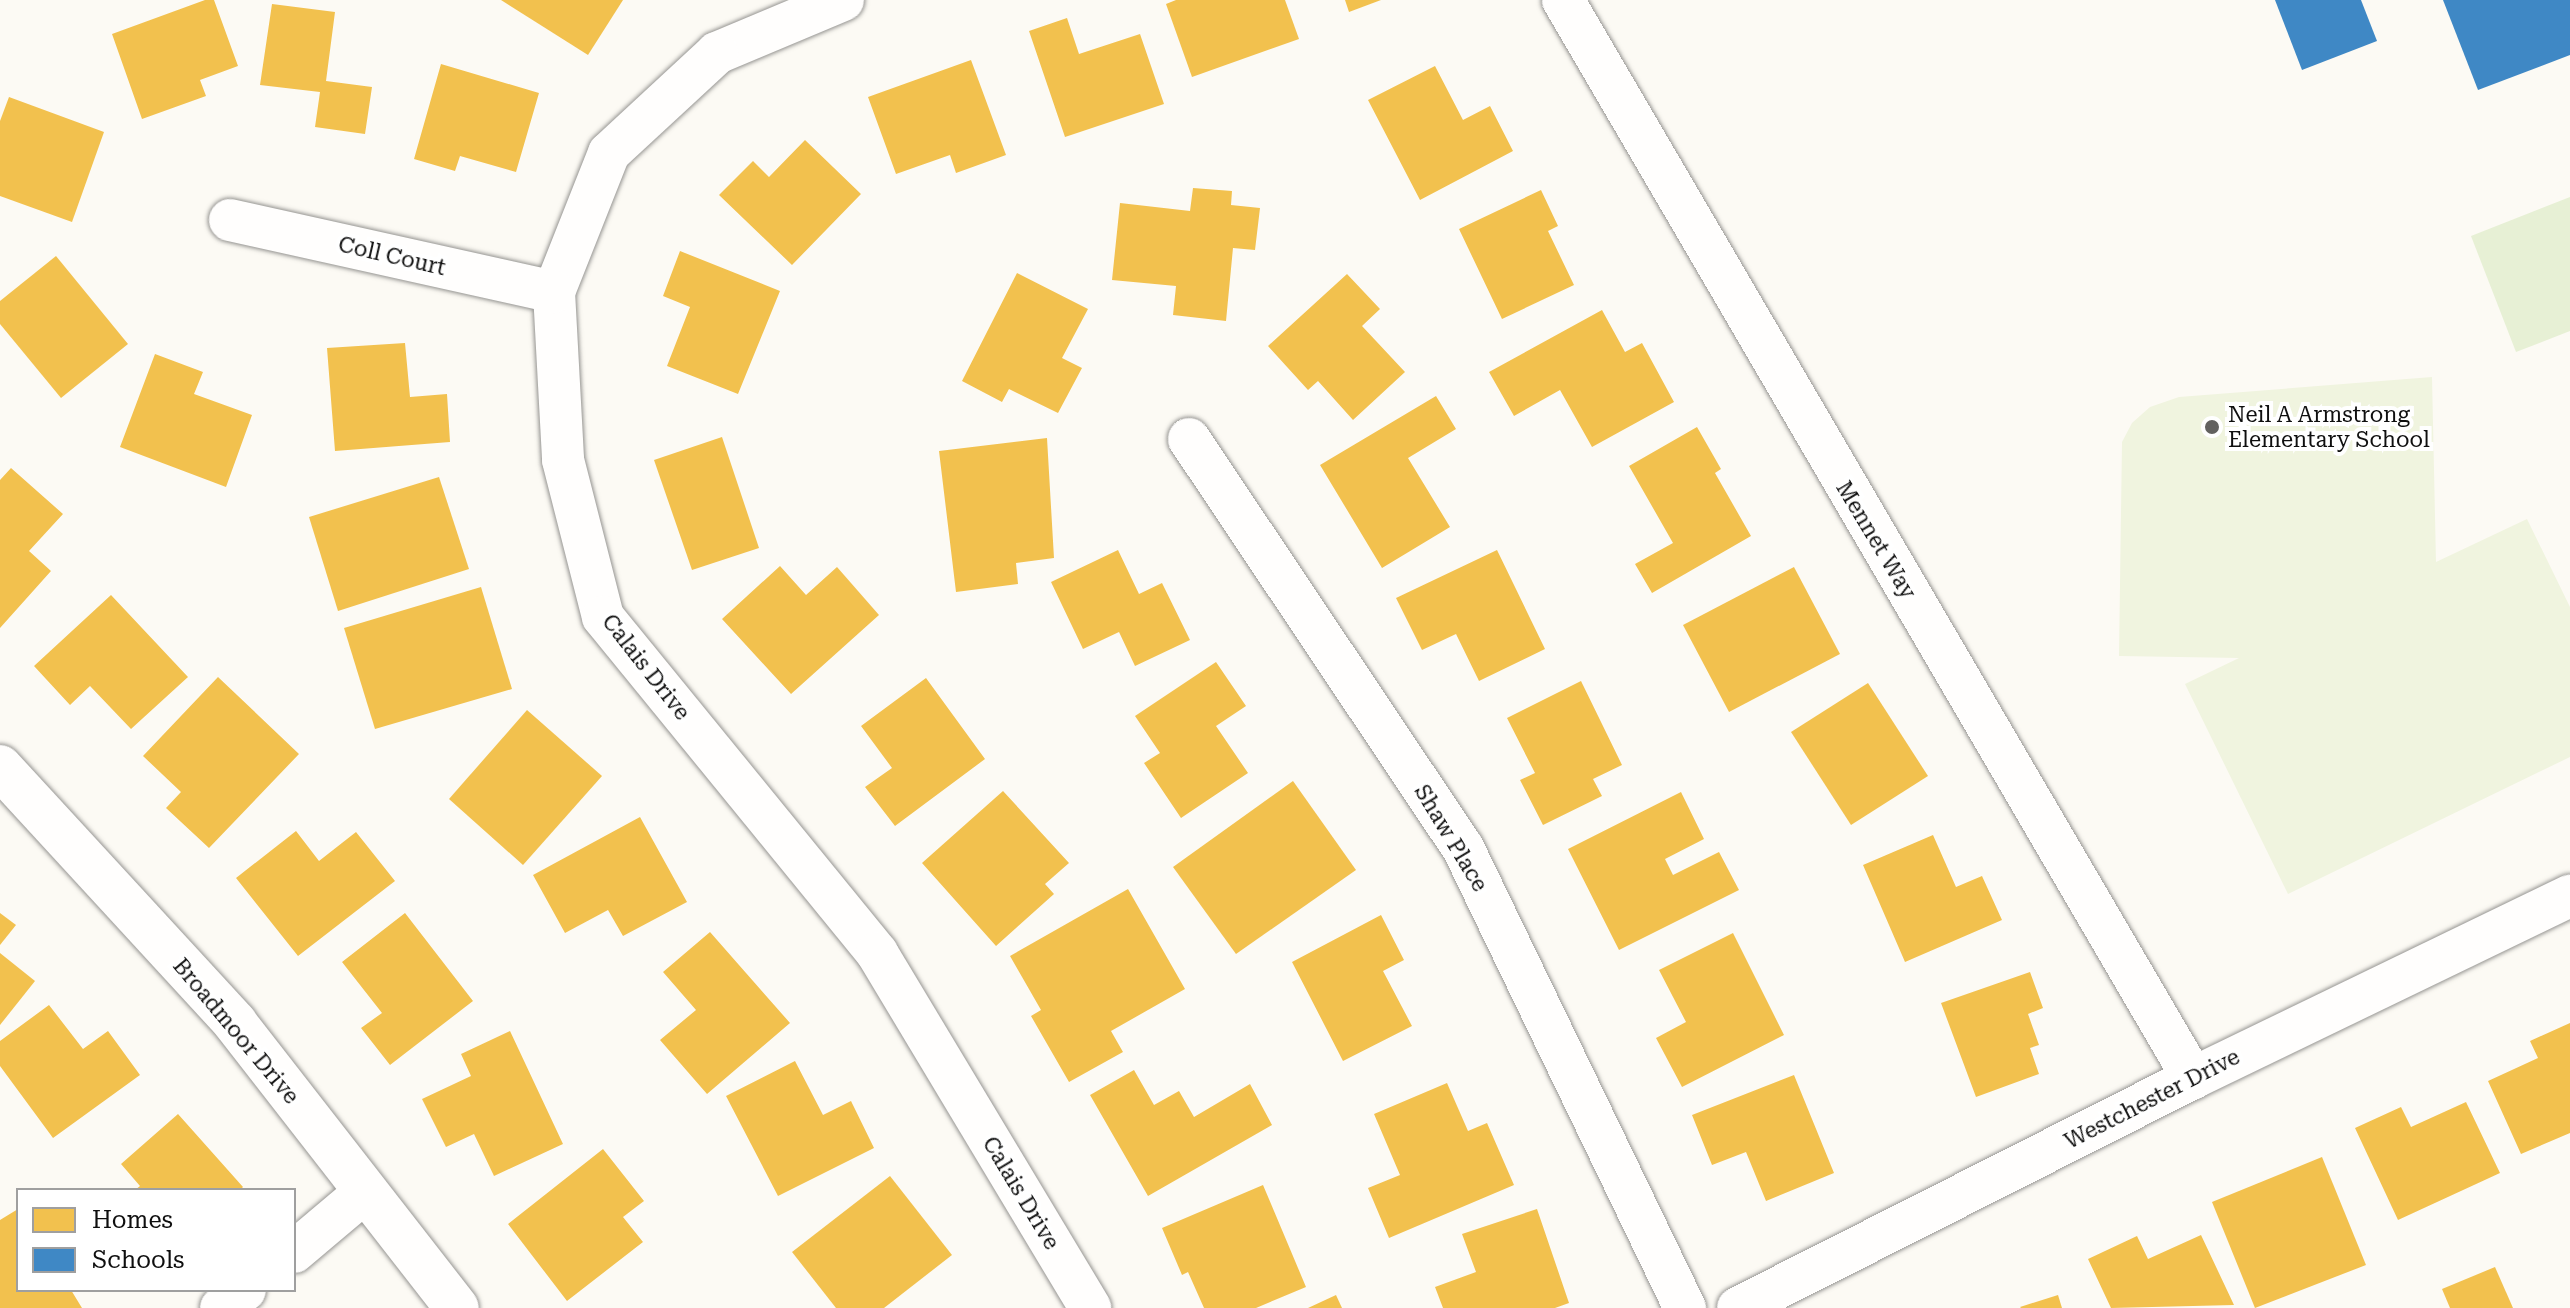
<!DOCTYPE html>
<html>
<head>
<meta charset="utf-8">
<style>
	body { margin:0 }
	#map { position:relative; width:2570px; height:1308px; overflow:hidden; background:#fcfaf4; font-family:"Roboto Serif",serif }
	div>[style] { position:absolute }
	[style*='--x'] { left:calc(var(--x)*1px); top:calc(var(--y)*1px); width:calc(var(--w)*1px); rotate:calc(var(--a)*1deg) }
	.green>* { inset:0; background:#e7f0d5 }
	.pitch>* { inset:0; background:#f0f4df }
	.homes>* { inset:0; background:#f2c14e }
	.schools>* { inset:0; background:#3f88c5 }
	.roads { filter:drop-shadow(0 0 2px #969592) drop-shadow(0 0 2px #969592) }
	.minor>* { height:42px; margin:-21px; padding:0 21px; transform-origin:21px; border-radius:21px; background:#fffefd }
	.tertiary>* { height:44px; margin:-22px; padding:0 22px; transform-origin:22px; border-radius:22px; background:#fffefd }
	.dots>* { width:22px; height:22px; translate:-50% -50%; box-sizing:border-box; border:4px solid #fff; border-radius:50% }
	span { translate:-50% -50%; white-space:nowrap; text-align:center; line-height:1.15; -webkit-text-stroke:8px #fff; paint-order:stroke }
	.street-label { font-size:22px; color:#0f0f0f }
	.poi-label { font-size:22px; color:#0f0f0f }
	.left { translate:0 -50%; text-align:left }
	.legend { position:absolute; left:16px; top:1188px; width:280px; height:104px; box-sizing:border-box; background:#fff; border:2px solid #9f9f9f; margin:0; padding:10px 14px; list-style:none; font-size:24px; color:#0f0f0f }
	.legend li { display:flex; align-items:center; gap:16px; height:40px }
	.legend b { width:40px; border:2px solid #9f9f9f }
</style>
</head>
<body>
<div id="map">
	<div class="green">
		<div style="clip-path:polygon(2570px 197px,2570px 331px,2516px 352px,2471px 236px)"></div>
	</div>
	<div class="pitch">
		<div style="clip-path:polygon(2432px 377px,2436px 562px,2527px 519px,2570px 607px,2570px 757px,2288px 894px,2185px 684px,2239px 658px,2119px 656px,2122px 442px,2132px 423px,2150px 407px,2179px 397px)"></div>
	</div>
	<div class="homes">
		<div style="clip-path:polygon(205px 0,214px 0,238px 66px,200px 80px,206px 96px,142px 119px,112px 34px)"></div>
		<div style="clip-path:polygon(501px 0,623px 0,588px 55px)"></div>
		<div style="clip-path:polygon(1176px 0,1285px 0,1299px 39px,1192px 77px,1166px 4px)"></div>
		<div style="clip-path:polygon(1345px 0,1381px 0,1349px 12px)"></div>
		<div style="clip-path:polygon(272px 4px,335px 12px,326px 81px,372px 87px,365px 134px,315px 127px,320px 92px,260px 85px)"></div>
		<div style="clip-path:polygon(1067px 18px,1079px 54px,1140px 34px,1164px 104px,1065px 137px,1029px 31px)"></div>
		<div style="clip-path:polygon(971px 60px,1006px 155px,956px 173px,950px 155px,896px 174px,868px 97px)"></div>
		<div style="clip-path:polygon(441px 64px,539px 93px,516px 172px,460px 156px,455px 171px,414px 159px)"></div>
		<div style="clip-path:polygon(1435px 66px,1463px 120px,1490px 106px,1513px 151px,1420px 200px,1368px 100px)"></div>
		<div style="clip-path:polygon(9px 97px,104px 132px,72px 222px,0 196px,0 121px)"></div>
		<div style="clip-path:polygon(805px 140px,861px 194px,792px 265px,719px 195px,753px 161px,769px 177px)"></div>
		<div style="clip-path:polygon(1193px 188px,1232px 191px,1231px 205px,1260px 208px,1255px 250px,1233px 248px,1226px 321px,1173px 315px,1176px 286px,1112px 280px,1120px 203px,1190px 211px)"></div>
		<div style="clip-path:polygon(1541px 190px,1558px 226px,1548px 231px,1574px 285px,1502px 319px,1459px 229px)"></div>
		<div style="clip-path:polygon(680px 251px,780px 291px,738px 394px,667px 366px,690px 307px,663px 296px)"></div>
		<div style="clip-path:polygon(56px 256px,128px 344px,61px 398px,0 324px,0 301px)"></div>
		<div style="clip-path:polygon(1017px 273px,1088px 309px,1062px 358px,1082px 368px,1058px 413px,1009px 389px,1002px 402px,962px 381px)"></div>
		<div style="clip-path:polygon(1347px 274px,1380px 309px,1362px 326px,1405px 372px,1353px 420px,1318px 381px,1308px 390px,1268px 346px)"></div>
		<div style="clip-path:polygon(1602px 310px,1625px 352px,1642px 343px,1674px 402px,1592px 447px,1560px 390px,1514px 416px,1489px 372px)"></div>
		<div style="clip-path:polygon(405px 343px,410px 397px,447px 394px,450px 442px,335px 451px,327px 348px)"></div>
		<div style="clip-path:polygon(155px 354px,203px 372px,194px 394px,252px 415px,226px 487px,120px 447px)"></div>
		<div style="clip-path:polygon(1436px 396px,1456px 429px,1408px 458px,1450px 527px,1382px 568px,1320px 465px)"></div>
		<div style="clip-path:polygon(1697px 427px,1721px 469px,1715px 473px,1751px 536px,1652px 593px,1635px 564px,1673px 543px,1629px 466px)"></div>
		<div style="clip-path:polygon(722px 437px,759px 548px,692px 570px,654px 460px)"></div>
		<div style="clip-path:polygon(1047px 438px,1054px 558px,1016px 563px,1018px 584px,956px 592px,939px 451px)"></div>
		<div style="clip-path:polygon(11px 468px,63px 514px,29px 551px,51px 571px,0 628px,0 480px)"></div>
		<div style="clip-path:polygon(439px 477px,469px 569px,338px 611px,309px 517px)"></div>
		<div style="clip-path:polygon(1118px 550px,1139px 594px,1162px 583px,1190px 640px,1135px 666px,1119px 632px,1083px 649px,1051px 582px)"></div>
		<div style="clip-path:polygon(1497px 550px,1545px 649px,1479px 681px,1456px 634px,1422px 650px,1396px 598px)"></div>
		<div style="clip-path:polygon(780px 566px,806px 595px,837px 567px,879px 615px,791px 694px,722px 619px)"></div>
		<div style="clip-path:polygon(1794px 567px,1840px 654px,1729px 712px,1683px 625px)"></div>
		<div style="clip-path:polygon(481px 587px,512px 689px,375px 729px,344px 628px)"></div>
		<div style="clip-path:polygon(111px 595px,188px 677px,131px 729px,90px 686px,70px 705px,34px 666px)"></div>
		<div style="clip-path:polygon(1216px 662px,1246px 706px,1216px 726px,1248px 773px,1181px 818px,1144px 763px,1160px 753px,1135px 716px)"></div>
		<div style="clip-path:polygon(218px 677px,299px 754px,209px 848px,166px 808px,181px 792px,143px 756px)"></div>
		<div style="clip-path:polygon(926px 678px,985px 759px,895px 826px,865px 787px,892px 768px,861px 726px)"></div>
		<div style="clip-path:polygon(1581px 681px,1622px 765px,1593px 779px,1602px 796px,1543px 825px,1520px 780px,1535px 773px,1507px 718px)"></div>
		<div style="clip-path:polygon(1868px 683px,1928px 776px,1851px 825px,1791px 732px)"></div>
		<div style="clip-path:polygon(527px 710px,602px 776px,523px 865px,449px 799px)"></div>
		<div style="clip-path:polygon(1293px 781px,1356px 870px,1236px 954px,1173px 867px)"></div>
		<div style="clip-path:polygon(1003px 791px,1069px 863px,1045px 884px,1054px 894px,996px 946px,922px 863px)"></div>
		<div style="clip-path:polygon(1681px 792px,1704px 839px,1665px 859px,1673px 875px,1719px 852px,1739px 890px,1619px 950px,1568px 849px)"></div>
		<div style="clip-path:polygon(640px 817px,687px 902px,623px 936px,608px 910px,565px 933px,533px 875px)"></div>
		<div style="clip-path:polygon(296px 831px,319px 861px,356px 832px,395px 881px,298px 956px,236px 878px)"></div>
		<div style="clip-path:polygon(1933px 835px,1956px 887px,1982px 876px,2002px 920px,1905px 962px,1863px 865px)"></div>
		<div style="clip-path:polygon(1128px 889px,1185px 989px,1111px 1031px,1123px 1052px,1069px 1082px,1031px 1016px,1041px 1010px,1010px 956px)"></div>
		<div style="clip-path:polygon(0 913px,16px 925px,0 945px)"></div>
		<div style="clip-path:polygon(405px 913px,473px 1001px,390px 1065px,361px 1028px,382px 1013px,342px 962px)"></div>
		<div style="clip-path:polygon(1381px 915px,1404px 960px,1383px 971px,1412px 1026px,1343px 1061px,1292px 962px)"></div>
		<div style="clip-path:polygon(710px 932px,790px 1023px,707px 1094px,660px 1040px,696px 1010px,663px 972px)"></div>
		<div style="clip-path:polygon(1733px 933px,1784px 1035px,1682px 1087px,1656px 1038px,1686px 1022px,1659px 970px)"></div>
		<div style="clip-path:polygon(0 953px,35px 981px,0 1025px)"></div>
		<div style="clip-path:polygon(2030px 972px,2043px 1008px,2028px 1014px,2039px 1045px,2030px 1048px,2039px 1074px,1976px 1097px,1941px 1003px)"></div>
		<div style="clip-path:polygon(49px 1005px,83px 1049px,108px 1031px,140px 1075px,53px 1138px,0 1066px,0 1041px)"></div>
		<div style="clip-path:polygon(2570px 1023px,2570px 1133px,2521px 1154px,2488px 1081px,2538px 1058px,2530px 1041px)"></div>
		<div style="clip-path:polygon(510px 1031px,563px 1144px,494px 1176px,474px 1134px,446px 1147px,422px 1099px,471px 1076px,461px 1054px)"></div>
		<div style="clip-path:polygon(795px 1061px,823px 1115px,851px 1101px,874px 1148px,778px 1196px,726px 1096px)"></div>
		<div style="clip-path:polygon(1134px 1070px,1154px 1105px,1179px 1091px,1194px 1117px,1250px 1084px,1272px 1125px,1148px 1196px,1090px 1095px)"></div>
		<div style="clip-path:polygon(1794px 1075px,1834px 1173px,1766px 1201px,1746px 1152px,1712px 1165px,1692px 1115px)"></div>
		<div style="clip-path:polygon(1447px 1083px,1468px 1131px,1487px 1123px,1514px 1185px,1389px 1238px,1368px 1188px,1400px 1175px,1374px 1114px)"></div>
		<div style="clip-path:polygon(2466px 1102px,2500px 1173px,2398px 1220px,2355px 1128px,2401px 1107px,2411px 1127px)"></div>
		<div style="clip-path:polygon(178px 1114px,243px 1187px,240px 1190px,135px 1190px,140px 1186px,121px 1164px)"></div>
		<div style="clip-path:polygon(603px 1149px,644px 1201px,623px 1217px,643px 1242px,567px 1301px,508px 1224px)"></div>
		<div style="clip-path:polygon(2322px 1157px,2366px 1265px,2255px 1308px,2212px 1202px)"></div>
		<div style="clip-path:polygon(890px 1176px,952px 1255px,884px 1308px,836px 1308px,792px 1252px)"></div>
		<div style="clip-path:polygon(1263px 1185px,1306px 1287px,1256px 1308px,1204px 1308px,1188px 1272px,1182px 1275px,1162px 1228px)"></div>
		<div style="clip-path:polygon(18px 1209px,18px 1290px,71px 1290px,82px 1308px,0 1308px,0 1220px)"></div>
		<div style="clip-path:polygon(1537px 1209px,1569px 1303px,1555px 1308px,1443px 1308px,1435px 1287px,1476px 1272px,1462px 1234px)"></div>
		<div style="clip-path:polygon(2201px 1235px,2234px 1305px,2111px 1308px,2088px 1259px,2137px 1236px,2148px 1259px)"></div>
		<div style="clip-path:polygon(2495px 1267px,2513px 1308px,2450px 1308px,2442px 1289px)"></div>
		<div style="clip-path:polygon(1336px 1295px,1342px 1308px,1308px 1308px)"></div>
		<div style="clip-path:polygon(2058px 1295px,2062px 1308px,2021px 1308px,2020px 1307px)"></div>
	</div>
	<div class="schools">
		<div style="clip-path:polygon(2275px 0,2361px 0,2377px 41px,2302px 70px)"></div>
		<div style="clip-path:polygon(2443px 0,2570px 0,2570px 55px,2478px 90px)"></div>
	</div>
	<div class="roads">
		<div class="minor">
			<div style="--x:843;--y:0;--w:137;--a:157.2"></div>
			<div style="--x:717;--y:53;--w:147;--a:137.2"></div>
			<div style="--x:609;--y:153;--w:149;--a:111.6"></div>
			<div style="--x:554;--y:292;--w:168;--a:86.9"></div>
			<div style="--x:563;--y:460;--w:162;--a:75.7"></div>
			<div style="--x:603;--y:617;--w:434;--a:50.8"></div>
			<div style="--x:877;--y:953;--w:414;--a:59"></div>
			<div style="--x:1563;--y:0;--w:1249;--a:59.7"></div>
			<div style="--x:230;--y:220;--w:332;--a:12.5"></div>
			<div style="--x:1189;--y:439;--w:492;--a:56.2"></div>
			<div style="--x:1463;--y:848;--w:511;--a:64.24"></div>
			<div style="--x:294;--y:1252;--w:93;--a:-40.2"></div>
			<div style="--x:221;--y:1308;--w:30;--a:-37"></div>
			<div style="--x:1738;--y:1308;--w:510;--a:-26.82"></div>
			<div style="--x:2193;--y:1078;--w:419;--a:-25.8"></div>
		</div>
		<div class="tertiary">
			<div style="--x:0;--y:767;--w:348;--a:47.4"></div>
			<div style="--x:235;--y:1023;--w:361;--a:52.1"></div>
		</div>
	</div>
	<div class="dots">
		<div style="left:2212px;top:427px;background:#62615f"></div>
	</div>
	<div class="street-label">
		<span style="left:392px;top:256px;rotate:13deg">Coll Court</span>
		<span style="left:1876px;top:540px;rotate:59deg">Mennet Way</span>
		<span style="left:646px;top:667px;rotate:52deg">Calais Drive</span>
		<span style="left:1451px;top:838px;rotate:59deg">Shaw Place</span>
		<span style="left:236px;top:1031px;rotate:50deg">Broadmoor Drive</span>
		<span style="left:2152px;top:1099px;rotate:-27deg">Westchester Drive</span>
		<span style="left:1021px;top:1193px;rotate:59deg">Calais Drive</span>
	</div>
	<div class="poi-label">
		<span class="left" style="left:2228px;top:427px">Neil A Armstrong<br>Elementary School</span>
	</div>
	<ul class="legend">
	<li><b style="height:22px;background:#f2c14e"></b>Homes</li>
	<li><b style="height:22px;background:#3f88c5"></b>Schools</li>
	</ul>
</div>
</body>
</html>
